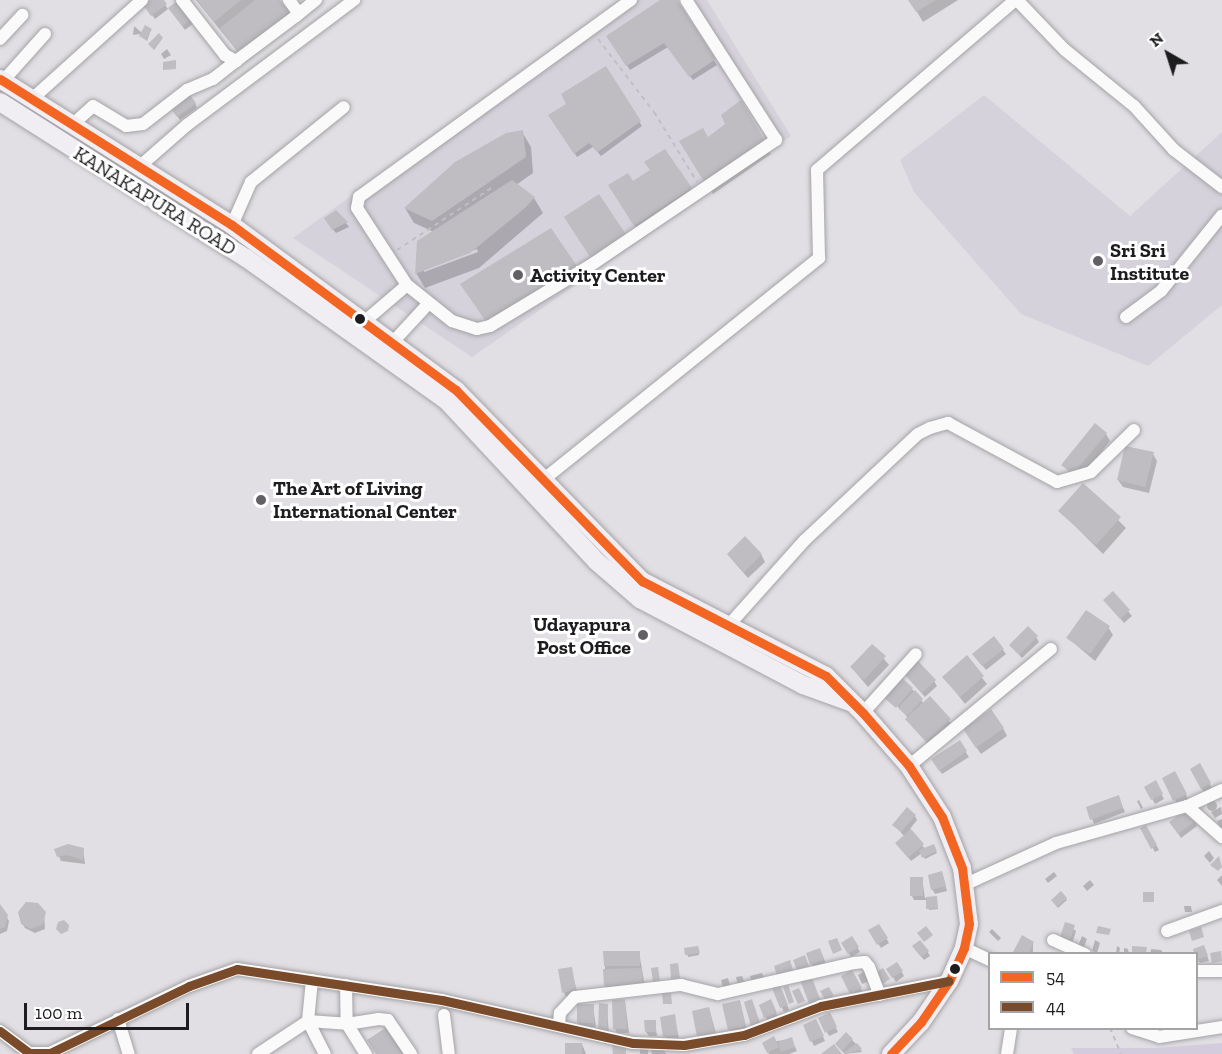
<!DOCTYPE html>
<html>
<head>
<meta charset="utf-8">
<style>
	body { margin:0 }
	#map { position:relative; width:1222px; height:1054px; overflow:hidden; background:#e1dfe3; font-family:"Zilla Slab",serif }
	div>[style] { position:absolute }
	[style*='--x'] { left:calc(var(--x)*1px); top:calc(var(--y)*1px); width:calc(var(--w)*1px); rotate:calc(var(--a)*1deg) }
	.built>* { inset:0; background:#d6d2dc }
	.green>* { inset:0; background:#d3ccdd }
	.shadow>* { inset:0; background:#0003 }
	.round { border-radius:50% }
	.building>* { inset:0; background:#bfbdc1 }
	.path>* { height:2px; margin-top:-1px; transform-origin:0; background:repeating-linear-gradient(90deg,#bfbfc0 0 4.5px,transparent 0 9px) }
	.roads { filter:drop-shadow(0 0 2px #a4a3a6) drop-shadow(0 0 2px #a4a3a6) }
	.minor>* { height:12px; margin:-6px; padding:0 6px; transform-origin:6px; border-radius:6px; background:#fafafb }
	.highway>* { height:18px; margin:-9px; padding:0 9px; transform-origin:9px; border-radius:9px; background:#f0edf3 }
	.bus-1>* { height:9px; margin:-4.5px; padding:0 4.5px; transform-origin:4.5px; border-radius:4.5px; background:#f26522 }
	.bus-2>* { height:9px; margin:-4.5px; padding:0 4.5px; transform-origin:4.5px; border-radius:4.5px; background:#7a4b2a }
	.dots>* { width:16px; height:16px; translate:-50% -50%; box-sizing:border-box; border:3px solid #fff; border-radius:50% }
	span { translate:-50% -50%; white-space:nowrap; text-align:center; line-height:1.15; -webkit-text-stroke:6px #fff; paint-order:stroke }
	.street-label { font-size:20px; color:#1d1c1f }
	.poi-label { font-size:20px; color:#1d1c1f; font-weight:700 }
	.left { translate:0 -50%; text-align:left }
	.right { translate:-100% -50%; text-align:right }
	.legend { position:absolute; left:988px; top:952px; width:210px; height:78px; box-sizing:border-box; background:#fff; border:2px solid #a5a4a5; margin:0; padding:8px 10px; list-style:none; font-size:18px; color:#1d1c1f }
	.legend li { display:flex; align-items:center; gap:12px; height:30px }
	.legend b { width:30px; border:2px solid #a5a4a5 }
	.north { position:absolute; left:1138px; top:24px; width:60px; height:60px; -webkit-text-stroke:4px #fff; paint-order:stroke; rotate:321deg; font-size:16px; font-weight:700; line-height:24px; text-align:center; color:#1d1c1f }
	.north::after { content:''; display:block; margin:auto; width:21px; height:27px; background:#1d1c1f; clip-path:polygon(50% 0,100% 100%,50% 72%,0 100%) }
	.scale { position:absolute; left:24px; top:1003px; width:165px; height:27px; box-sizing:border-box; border:3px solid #1d1c1f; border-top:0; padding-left:8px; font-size:18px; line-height:21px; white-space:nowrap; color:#1d1c1f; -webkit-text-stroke:4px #fff; paint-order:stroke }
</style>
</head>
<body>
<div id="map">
	<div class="built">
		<div style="clip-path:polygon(622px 0,707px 0,791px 136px,472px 357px,293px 238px)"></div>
		<div style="clip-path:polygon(984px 95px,1130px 216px,1222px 132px,1222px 305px,1148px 366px,1021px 314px,914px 192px,900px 160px)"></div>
	</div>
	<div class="green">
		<div style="clip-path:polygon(1222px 1043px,1222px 1054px,1074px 1054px,1071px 1048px,1156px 1048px)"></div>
	</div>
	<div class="shadow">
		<div style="clip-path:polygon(153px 0,162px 0,168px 9px,155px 19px,148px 10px)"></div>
		<div style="clip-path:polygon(196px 0,279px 0,295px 23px,246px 62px)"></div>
		<div style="clip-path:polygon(663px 0,675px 0,717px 65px,693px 80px,668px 47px,630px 70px,608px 36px)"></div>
		<div style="clip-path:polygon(910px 0,958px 0,923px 22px)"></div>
		<div style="clip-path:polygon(173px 13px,192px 19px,194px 23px,185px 30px)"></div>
		<div style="clip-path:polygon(134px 26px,142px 33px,151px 30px,147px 41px,139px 34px,133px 35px)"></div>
		<div style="clip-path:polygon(162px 39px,154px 50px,151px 46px)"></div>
		<div style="clip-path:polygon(167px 49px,171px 55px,164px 59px,161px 54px)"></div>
		<div style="clip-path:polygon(605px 68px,642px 126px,601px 156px,593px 147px,577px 157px,550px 115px,568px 104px)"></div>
		<div style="clip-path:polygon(741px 102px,771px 154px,713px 194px,687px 152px,727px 125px)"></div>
		<div style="clip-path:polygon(195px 103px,197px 108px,180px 120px,175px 113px)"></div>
		<div style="clip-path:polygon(evenodd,522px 132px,531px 147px,533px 173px,516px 185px,534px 198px,543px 213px,479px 268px,425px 288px,416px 273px,434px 232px,414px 223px,405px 208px,522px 132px,477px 249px,478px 252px,424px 272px,424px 268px,477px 249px)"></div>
		<div style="clip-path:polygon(632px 183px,690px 189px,696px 199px,641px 235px,616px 196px)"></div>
		<div style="clip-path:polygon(328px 223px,346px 223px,349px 227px,336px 233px)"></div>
		<div style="clip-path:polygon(1106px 434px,1110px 441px,1078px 481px,1063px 465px)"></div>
		<div style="clip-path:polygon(1153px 454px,1157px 461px,1149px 493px,1123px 487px,1118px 480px)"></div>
		<div style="clip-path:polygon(1083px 485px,1126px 528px,1103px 554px,1060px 511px)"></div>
		<div style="clip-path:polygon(761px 554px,765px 562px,748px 578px,728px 555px)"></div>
		<div style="clip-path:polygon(1113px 593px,1132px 616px,1124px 623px,1105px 600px)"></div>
		<div style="clip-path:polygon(1108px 627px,1113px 635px,1095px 661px,1068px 638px)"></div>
		<div style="clip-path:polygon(1036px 637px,1039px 642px,1022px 658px,1011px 646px)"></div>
		<div style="clip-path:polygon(994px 638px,1006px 654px,986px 670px,977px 658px)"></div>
		<div style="clip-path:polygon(873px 646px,889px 665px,868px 687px,852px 668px)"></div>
		<div style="clip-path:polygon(966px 658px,987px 684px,965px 704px,944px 677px)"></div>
		<div style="clip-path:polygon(909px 679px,934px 681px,937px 686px,925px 697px)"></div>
		<div style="clip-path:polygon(912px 689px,924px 704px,930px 698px,954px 727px,931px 748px,901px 709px,885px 697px)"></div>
		<div style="clip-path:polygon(1003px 728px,1007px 736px,981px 754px,969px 737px)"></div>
		<div style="clip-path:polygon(959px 742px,969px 757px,942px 774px,933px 760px)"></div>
		<div style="clip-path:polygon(1199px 765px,1212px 788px,1204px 793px,1192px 770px)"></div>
		<div style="clip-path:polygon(1175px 773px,1188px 799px,1177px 804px,1164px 778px)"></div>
		<div style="clip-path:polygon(1155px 782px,1164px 799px,1155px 804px,1146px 788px)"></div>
		<div style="clip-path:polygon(1139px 800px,1143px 808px,1141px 809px,1137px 801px)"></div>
		<div style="clip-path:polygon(1120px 801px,1125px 812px,1094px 824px,1088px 808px)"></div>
		<div class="round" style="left:1207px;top:801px;width:10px;height:10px"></div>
		<div style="clip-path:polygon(1221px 807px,1222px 814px,1215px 818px,1211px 812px)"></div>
		<div style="clip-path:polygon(915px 816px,917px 820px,910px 829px,925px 849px,933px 846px,937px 853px,925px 859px,922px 853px,911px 861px,900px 847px,905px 837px,894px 825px)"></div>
		<div style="clip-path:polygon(1222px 819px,1222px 828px,1221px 829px,1217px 821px)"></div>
		<div style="clip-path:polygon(1195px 821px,1197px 826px,1181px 838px,1174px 827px)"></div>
		<div style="clip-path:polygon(1146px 827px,1159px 850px,1155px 852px,1142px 829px)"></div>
		<div style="clip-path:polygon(83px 849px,85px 864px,61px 861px,56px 850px)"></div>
		<div style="clip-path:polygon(1209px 851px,1214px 858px,1210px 863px,1204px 856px)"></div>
		<div style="clip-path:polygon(1054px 872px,1057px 876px,1048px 883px,1045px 879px)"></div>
		<div style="clip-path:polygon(942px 873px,947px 891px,935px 894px,932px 889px)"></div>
		<div style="clip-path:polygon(1221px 876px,1222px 876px,1222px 886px,1217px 880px)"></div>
		<div style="clip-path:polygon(922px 878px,925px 898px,936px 898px,938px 909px,929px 910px,927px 900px,914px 900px,912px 896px)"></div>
		<div style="clip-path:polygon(1090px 880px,1094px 885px,1087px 891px,1083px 886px)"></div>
		<div style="clip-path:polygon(1061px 893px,1067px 900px,1058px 908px,1053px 901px)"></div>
		<div style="clip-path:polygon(1184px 906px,1191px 906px,1192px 912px,1185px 912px)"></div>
		<div style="clip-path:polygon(0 907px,9px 921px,7px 931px,0 934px)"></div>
		<div style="clip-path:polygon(44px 913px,45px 929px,35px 933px,25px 928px,22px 923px)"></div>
		<div style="clip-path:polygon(1066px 924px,1076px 931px,1071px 947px)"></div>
		<div style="clip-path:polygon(879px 926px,889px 943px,881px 948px,870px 931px)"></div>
		<div style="clip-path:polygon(992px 929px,1001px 938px,998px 941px,989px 932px)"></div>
		<div style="clip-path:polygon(1082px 936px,1087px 939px,1083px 949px,1078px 946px)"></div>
		<div style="clip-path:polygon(852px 938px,860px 952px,851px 957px,843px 943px)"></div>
		<div style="clip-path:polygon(1095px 940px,1100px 943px,1097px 953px,1092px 951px)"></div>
		<div style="clip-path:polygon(1033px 943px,1033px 954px,1014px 954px)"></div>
		<div style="clip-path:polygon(1117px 946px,1120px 948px,1119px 954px,1116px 954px)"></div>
		<div style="clip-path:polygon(1204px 947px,1209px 961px,1200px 963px,1197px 959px)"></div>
		<div style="clip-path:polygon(1124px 948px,1128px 949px,1129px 954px,1124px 954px)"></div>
		<div style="clip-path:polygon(686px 949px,699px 949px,699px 955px,688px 957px)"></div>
		<div style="clip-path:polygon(1151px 949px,1161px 950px,1164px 954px,1150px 954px)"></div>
		<div style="clip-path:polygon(917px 951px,927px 951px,930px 956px,924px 960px)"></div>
		<div style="clip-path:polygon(639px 952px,646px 992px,609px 993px,605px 985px,605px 966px)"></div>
		<div style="clip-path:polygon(822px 954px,826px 964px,814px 969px,812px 964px)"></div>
		<div style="clip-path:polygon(897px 964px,904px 976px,896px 982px,888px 969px)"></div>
		<div style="clip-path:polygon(571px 969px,578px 995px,566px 997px,564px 992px)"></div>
		<div style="clip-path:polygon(852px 972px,863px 993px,854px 997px,843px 977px)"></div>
		<div style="clip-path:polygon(864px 972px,869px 981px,862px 984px,858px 975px)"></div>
		<div style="clip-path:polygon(762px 973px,765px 981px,752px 983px,750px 976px)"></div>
		<div style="clip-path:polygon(742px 976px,743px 978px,745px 987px,738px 986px,736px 977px)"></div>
		<div style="clip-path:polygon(728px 978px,731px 989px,723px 988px,721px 980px)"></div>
		<div style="clip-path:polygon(774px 989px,782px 991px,789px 1010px,784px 1012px)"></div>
		<div style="clip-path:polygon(625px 1001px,629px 1033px,617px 1033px,615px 1029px)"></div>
		<div style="clip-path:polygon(739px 1002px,747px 1030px,732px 1034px,729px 1029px)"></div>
		<div style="clip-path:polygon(607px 1005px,609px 1037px,602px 1037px)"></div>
		<div style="clip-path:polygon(593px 1006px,596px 1027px,581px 1027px,578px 1023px)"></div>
		<div style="clip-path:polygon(761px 1006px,773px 1006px,778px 1018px,768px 1022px)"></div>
		<div style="clip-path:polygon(709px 1008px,717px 1037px,701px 1040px,694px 1012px)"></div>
		<div style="clip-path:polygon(829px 1014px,838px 1032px,829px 1036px,820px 1019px)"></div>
		<div style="clip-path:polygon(674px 1016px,679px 1039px,667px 1041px,665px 1037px)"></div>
		<div style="clip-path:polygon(655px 1021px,657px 1036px,649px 1036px,646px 1032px)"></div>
		<div style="clip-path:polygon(818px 1025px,825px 1041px,814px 1046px,805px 1026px)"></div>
		<div style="clip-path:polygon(846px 1034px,857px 1045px,862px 1052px,845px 1054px,839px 1048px,837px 1044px)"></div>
		<div style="clip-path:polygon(791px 1039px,797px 1051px,789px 1054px,769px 1054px,764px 1043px)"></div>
		<div style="clip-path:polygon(582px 1044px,586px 1054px,567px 1054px)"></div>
		<div style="clip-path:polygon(640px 1046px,648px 1048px,648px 1054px,640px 1054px)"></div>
		<div style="clip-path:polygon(651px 1048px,663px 1048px,666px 1054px,652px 1054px)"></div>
	</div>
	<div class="building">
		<div style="clip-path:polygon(150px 0,164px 0,167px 4px,151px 16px,143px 5px)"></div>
		<div style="clip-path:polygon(179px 0,193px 18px,182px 26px,168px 8px)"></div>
		<div style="clip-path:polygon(197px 0,241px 0,214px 22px)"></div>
		<div style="clip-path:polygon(255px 0,280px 0,290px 12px,239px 53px,220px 28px)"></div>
		<div style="clip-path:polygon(660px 0,677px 0,716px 59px,689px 77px,664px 43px,626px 66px,606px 36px)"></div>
		<div style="clip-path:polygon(908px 0,936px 0,916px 12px)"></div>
		<div style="clip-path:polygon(145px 25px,152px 29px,146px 40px,139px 36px)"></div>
		<div style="clip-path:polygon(159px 33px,163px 38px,153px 49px,148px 44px)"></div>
		<div style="clip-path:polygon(176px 60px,176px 69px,163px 70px,163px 62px)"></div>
		<div style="clip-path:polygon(606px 66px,641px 121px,598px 152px,589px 143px,574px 154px,548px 115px,566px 104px,561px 94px)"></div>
		<div style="clip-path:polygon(190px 95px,196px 103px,177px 117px,171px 109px)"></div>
		<div style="clip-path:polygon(741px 100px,766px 143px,706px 185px,679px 141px,703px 128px,708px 137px,725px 124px,721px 115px)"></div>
		<div style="clip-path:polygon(523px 130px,526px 157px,432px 221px,404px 208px,455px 162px,506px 133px)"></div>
		<div style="clip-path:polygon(665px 149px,692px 188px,634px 226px,608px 185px,628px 173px,633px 181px,650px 170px,644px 162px)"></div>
		<div style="clip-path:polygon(512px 180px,535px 197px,525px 208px,470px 253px,415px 274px,417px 241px)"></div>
		<div style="clip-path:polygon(599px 194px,627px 236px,592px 260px,564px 217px)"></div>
		<div style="clip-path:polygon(336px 210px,348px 222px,332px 230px,324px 218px)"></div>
		<div style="clip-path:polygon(551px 228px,577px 266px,487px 323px,460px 284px)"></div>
		<div style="clip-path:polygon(1095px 423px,1107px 433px,1073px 474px,1061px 465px)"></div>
		<div style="clip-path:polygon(1125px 446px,1154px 452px,1145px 487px,1117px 480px)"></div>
		<div style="clip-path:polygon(1083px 483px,1121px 517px,1096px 545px,1058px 511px)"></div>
		<div style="clip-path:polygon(745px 536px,762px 554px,744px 572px,727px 554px)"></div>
		<div style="clip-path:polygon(1113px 591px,1130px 610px,1120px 619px,1103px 600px)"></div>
		<div style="clip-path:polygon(1086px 610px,1110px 626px,1090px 654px,1066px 638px)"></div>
		<div style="clip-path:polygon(1028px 626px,1038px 636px,1019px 655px,1009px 645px)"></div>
		<div style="clip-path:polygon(994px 636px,1004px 649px,982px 666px,972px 654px)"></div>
		<div style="clip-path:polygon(872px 644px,886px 656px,864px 680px,850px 667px)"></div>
		<div style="clip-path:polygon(967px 655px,984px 676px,960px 697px,942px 677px)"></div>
		<div style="clip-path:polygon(918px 661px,936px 680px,922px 693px,904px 674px)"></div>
		<div style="clip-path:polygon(901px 677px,913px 688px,896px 708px,883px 697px)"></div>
		<div style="clip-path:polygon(915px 690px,923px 699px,907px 716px,898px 708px)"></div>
		<div style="clip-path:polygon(930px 696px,951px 719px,926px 742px,905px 719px)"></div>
		<div style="clip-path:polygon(991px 709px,1004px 728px,976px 748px,963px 729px)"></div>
		<div style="clip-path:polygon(960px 740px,967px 751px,939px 771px,931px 759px)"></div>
		<div style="clip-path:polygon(1200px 763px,1211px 783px,1201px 789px,1190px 769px)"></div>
		<div style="clip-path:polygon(1175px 771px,1187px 794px,1173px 801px,1162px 778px)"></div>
		<div style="clip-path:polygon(1156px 780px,1163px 794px,1151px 800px,1144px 787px)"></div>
		<div style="clip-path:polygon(1119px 795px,1123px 808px,1090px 820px,1086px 807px)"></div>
		<div style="clip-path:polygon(907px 807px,916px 815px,901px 832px,892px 825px)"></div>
		<div style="clip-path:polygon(1187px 809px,1196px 821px,1178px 834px,1169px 822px)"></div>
		<div style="clip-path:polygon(1146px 825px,1157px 845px,1151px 849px,1140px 828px)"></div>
		<div style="clip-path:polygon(911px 829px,924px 844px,908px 858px,895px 843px)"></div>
		<div style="clip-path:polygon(68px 844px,84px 848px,83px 860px,67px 855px,57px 857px,54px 849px)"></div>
		<div style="clip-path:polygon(934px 844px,937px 851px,922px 858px,919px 850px)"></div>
		<div style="clip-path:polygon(1219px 856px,1222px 867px,1218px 871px,1210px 865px)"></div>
		<div style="clip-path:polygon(942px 871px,946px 886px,931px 890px,928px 875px)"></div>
		<div style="clip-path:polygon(910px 877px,923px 877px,923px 896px,910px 896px)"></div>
		<div style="clip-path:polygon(1061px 891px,1067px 898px,1057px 907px,1051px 900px)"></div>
		<div style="clip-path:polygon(1143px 892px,1154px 892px,1154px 902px,1143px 902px)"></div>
		<div style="clip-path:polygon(937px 896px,938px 908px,926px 909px,926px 897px)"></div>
		<div style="clip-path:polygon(26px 902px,38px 903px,46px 912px,43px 924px,31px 929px,21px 924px,18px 912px)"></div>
		<div style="clip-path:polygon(0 904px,8px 915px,5px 927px,0 929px)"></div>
		<div style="clip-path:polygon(64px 920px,69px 925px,68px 931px,61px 934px,56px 929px,58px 922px)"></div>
		<div style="clip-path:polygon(1065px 922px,1075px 925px,1069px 943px,1059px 940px)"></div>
		<div style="clip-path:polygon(879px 924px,888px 938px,877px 945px,868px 930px)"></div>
		<div style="clip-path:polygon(926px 926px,933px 935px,924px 942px,917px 933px)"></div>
		<div style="clip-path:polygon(1098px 926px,1111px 929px,1109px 935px,1096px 933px)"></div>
		<div style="clip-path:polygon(1201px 927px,1204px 937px,1192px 941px,1189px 931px)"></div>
		<div style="clip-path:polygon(1022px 935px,1034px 942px,1028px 954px,1012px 954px)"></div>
		<div style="clip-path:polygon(852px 936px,859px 947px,848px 954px,841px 943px)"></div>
		<div style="clip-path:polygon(837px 938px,842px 950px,833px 954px,828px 941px)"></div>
		<div style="clip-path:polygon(920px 940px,929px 951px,921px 957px,912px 946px)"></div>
		<div style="clip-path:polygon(1204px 945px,1208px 956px,1196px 960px,1193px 949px)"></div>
		<div style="clip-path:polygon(698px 946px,700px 953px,685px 955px,684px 948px)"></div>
		<div style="clip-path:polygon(1132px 946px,1147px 947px,1146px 954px,1132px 954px)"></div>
		<div style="clip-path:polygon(820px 948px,824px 960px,810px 965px,806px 953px)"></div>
		<div style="clip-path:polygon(603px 951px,640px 951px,640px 966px,604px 966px)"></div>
		<div style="clip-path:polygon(1221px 951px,1222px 961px,1212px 963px,1210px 953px)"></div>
		<div style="clip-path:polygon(805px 955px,809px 966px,797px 970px,793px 960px)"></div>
		<div style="clip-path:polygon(790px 960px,793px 970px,777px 976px,774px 966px)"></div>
		<div style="clip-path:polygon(897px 962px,903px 971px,892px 978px,886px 969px)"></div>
		<div style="clip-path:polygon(678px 963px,680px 978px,671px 979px,670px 964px)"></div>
		<div style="clip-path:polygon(572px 967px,576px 990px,562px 993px,558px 969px)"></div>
		<div style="clip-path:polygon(658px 967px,660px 981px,653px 982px,651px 968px)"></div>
		<div style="clip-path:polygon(642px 968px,643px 985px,604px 986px,603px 969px)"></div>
		<div style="clip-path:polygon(883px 968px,890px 979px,881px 985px,875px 973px)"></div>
		<div style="clip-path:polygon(852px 970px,862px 988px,850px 994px,841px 976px)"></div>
		<div style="clip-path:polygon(811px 975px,821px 1002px,810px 1006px,800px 980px)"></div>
		<div style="clip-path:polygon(780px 985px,788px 1005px,780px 1008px,772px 988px)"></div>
		<div style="clip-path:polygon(788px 985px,794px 1002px,789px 1004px,783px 987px)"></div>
		<div style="clip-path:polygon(829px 987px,834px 996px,826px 1001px,820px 991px)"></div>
		<div style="clip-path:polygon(799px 988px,805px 1001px,798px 1004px,792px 991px)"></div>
		<div style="clip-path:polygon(662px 993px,671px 993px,672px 1004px,663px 1004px)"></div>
		<div style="clip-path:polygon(625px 999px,627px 1029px,613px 1029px,612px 1000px)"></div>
		<div style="clip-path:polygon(752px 999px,760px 1023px,751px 1026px,744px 1002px)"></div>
		<div style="clip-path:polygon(771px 999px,777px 1013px,764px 1018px,759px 1005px)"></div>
		<div style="clip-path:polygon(740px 1000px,746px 1026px,728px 1030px,722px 1004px)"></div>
		<div style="clip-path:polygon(599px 1003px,608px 1004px,607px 1033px,598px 1032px)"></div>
		<div style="clip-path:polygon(577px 1004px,594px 1004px,594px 1023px,577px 1023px)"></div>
		<div style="clip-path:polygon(709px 1007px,715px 1033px,697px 1037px,692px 1011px)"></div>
		<div style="clip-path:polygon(830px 1012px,837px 1027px,825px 1033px,818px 1018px)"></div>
		<div style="clip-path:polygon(675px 1014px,678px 1035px,663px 1037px,660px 1017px)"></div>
		<div style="clip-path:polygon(816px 1019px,824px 1036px,810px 1042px,803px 1025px)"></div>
		<div style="clip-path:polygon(644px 1020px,656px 1020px,656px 1032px,645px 1032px)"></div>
		<div style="clip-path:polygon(387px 1027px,404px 1054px,376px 1054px,367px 1040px)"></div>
		<div style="clip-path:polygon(846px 1032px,853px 1039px,842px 1051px,835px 1044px)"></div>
		<div style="clip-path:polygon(774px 1036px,779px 1047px,767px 1053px,762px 1043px)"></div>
		<div style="clip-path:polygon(792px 1037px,795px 1047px,781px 1052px,778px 1042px)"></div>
		<div style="clip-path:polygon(565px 1043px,582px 1043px,582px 1054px,565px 1054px)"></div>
		<div style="clip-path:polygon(625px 1043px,626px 1054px,613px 1054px,612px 1044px)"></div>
		<div style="clip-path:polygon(857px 1043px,862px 1049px,847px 1054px,845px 1052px)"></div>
		<div style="clip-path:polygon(834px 1044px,842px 1054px,821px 1054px)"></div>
	</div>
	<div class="path">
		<div style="--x:598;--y:39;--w:92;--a:52.5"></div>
		<div style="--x:654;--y:112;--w:82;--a:58.4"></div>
		<div style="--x:397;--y:250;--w:115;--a:-33.3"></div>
		<div style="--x:1110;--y:1028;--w:28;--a:67"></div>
	</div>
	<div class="roads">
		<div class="minor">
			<div style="--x:182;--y:0;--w:70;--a:52"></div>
			<div style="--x:225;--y:55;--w:13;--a:29"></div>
			<div style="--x:236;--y:61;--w:75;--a:-36.9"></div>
			<div style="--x:296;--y:16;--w:5;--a:-79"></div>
			<div style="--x:297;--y:11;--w:14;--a:-126"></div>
			<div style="--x:631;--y:0;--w:336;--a:144.1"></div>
			<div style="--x:359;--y:197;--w:11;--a:100"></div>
			<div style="--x:357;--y:208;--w:92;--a:57"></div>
			<div style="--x:407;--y:285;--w:58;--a:38.7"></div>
			<div style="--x:452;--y:321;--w:26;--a:18"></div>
			<div style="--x:477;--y:329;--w:13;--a:-13"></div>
			<div style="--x:490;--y:326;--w:122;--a:-31.2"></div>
			<div style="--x:594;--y:263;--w:220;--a:-34.1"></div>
			<div style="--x:776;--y:140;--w:166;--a:-122.7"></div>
			<div style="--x:1017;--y:0;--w:69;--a:46.2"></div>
			<div style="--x:1065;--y:50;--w:89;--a:39.1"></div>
			<div style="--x:1134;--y:106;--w:59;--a:47.7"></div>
			<div style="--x:1174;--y:150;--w:61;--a:37.6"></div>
			<div style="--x:296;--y:16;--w:26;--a:-39"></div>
			<div style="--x:0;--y:39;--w:33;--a:-47"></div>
			<div style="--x:3;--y:81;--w:63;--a:-48.2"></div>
			<div style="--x:32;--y:99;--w:148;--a:-42"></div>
			<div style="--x:72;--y:125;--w:28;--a:-42"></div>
			<div style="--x:93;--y:106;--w:39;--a:31"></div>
			<div style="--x:126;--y:126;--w:17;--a:-7"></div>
			<div style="--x:143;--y:124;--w:56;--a:-37.7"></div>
			<div style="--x:187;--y:90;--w:28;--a:-23"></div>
			<div style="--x:213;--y:79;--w:29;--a:-38"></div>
			<div style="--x:139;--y:167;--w:64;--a:-41.2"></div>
			<div style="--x:187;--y:125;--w:209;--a:-36.8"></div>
			<div style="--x:232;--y:225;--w:47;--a:-66.2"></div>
			<div style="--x:251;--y:182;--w:119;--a:-38.9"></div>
			<div style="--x:1126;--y:317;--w:44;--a:-36.6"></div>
			<div style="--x:1161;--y:291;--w:97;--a:-51.2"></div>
			<div style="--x:365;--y:321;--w:55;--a:-40.6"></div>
			<div style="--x:393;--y:342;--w:53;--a:-47.3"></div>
			<div style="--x:538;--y:484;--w:361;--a:-38.8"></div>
			<div style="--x:819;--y:258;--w:88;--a:-91.3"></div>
			<div style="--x:817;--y:170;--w:261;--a:-40.6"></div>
			<div style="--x:728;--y:626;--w:115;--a:-48.2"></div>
			<div style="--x:805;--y:540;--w:155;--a:-43.2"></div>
			<div style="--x:918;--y:434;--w:13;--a:-27"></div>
			<div style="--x:930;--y:428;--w:19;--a:-16"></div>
			<div style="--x:948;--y:423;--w:124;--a:28.4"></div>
			<div style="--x:1057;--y:482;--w:35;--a:-16"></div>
			<div style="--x:1091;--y:472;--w:60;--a:-44.3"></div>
			<div style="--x:863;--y:713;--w:79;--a:-48.1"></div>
			<div style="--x:909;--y:766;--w:184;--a:-39.5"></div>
			<div style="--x:1222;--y:790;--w:38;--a:155"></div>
			<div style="--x:1187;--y:806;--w:47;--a:41.5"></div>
			<div style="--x:966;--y:884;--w:99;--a:-24.5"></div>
			<div style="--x:1056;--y:843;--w:136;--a:-15.8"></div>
			<div style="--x:1167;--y:931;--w:59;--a:-20"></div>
			<div style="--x:1053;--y:940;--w:35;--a:24"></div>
			<div style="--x:964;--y:948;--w:29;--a:25"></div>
			<div style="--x:1196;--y:971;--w:26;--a:0"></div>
			<div style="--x:312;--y:980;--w:41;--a:95.6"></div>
			<div style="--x:308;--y:1021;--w:37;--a:63"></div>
			<div style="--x:346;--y:985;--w:39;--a:89"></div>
			<div style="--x:347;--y:1024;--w:36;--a:58"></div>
			<div style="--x:444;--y:1015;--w:39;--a:83"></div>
			<div style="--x:118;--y:1019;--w:37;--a:73"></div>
			<div style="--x:559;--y:1026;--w:13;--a:-86"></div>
			<div style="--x:560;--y:1013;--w:22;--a:-47"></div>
			<div style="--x:575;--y:997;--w:107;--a:-6.5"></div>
			<div style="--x:681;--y:985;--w:38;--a:14"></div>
			<div style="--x:718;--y:994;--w:139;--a:-12.8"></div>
			<div style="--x:854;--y:963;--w:11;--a:-5"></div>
			<div style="--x:865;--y:962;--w:6;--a:51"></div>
			<div style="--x:869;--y:967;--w:30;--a:69"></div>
			<div style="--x:1132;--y:1028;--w:28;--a:18"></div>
			<div style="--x:1159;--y:1037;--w:64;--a:-9"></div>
			<div style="--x:0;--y:1031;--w:36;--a:37"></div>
			<div style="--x:29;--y:1053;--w:21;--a:0"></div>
			<div style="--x:50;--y:1053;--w:154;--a:-25.7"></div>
			<div style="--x:189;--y:986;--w:51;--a:-19.5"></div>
			<div style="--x:237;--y:969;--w:207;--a:8.6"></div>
			<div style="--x:442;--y:1000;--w:196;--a:12.7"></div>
			<div style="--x:633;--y:1043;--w:51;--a:2.2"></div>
			<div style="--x:684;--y:1045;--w:61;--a:-9.5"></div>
			<div style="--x:744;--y:1035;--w:82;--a:-20.6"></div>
			<div style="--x:821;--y:1006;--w:130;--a:-11.1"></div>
			<div style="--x:258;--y:1054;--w:60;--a:-33.4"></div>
			<div style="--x:308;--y:1021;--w:39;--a:4"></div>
			<div style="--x:347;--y:1024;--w:32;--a:-9"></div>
			<div style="--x:379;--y:1019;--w:9;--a:6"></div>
			<div style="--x:388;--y:1020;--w:41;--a:55.9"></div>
			<div style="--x:1007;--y:1054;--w:26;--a:-81"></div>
		</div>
		<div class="highway">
			<div style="--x:0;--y:79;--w:274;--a:32.2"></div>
			<div style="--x:232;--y:225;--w:278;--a:36.4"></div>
			<div style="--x:456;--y:390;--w:267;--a:45.8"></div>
			<div style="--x:642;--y:581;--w:207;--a:27.3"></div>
			<div style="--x:826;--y:676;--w:52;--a:45"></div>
			<div style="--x:863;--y:713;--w:70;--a:49"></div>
			<div style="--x:909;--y:766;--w:61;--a:57.1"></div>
			<div style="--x:942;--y:817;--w:55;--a:68.6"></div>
			<div style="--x:962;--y:868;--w:56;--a:82.9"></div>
			<div style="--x:969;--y:924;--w:25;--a:102"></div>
			<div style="--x:964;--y:948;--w:36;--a:114"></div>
			<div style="--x:949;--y:981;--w:50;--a:124.3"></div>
			<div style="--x:921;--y:1022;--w:44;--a:133.2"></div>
			<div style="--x:0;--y:102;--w:291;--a:32.4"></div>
			<div style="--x:246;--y:258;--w:245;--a:35.4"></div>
			<div style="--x:446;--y:400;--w:220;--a:47"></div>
			<div style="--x:596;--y:561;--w:58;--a:40.8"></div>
			<div style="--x:640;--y:599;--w:184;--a:27.8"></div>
			<div style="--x:803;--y:685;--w:50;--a:19.9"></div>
		</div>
	</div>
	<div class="bus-1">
		<div style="--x:0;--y:79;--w:274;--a:32.2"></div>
		<div style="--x:232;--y:225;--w:278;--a:36.4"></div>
		<div style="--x:456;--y:390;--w:267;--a:45.8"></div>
		<div style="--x:642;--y:581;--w:207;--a:27.3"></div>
		<div style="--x:826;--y:676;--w:52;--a:45"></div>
		<div style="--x:863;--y:713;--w:70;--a:49"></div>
		<div style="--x:909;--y:766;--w:61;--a:57.1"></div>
		<div style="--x:942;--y:817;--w:55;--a:68.6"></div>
		<div style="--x:962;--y:868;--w:56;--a:82.9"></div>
		<div style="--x:969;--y:924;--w:25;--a:102"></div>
		<div style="--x:964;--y:948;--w:36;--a:114"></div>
		<div style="--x:949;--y:981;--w:50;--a:124.3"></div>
		<div style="--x:921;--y:1022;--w:44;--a:133.2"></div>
	</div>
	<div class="bus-2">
		<div style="--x:0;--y:1031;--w:36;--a:37"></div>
		<div style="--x:29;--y:1053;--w:21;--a:0"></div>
		<div style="--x:50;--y:1053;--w:154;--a:-25.7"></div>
		<div style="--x:189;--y:986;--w:51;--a:-19.5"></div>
		<div style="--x:237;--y:969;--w:207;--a:8.6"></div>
		<div style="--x:442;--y:1000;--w:196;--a:12.7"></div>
		<div style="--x:633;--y:1043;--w:51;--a:2.2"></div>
		<div style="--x:684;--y:1045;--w:61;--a:-9.5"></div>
		<div style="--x:744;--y:1035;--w:82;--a:-20.6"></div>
		<div style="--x:821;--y:1006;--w:130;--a:-11.1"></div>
	</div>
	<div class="dots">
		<div style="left:1098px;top:261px;background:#626064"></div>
		<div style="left:518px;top:275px;background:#626064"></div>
		<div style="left:360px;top:319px;background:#1d1c1f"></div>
		<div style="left:261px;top:500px;background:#626064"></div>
		<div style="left:643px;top:635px;background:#626064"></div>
		<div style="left:955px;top:969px;background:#1d1c1f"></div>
	</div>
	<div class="street-label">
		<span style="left:155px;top:201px;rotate:32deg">KANAKAPURA ROAD</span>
	</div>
	<div class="poi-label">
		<span class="left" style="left:1110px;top:262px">Sri Sri<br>Institute</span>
		<span class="left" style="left:530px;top:275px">Activity Center</span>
		<span class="left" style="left:273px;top:500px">The Art of Living<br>International Center</span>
		<span class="right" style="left:631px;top:636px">Udayapura<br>Post Office</span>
	</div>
	<ul class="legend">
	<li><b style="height:8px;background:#f26522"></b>54</li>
	<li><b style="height:8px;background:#7a4b2a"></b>44</li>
	</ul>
	<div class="north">N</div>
	<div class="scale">100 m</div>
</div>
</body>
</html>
